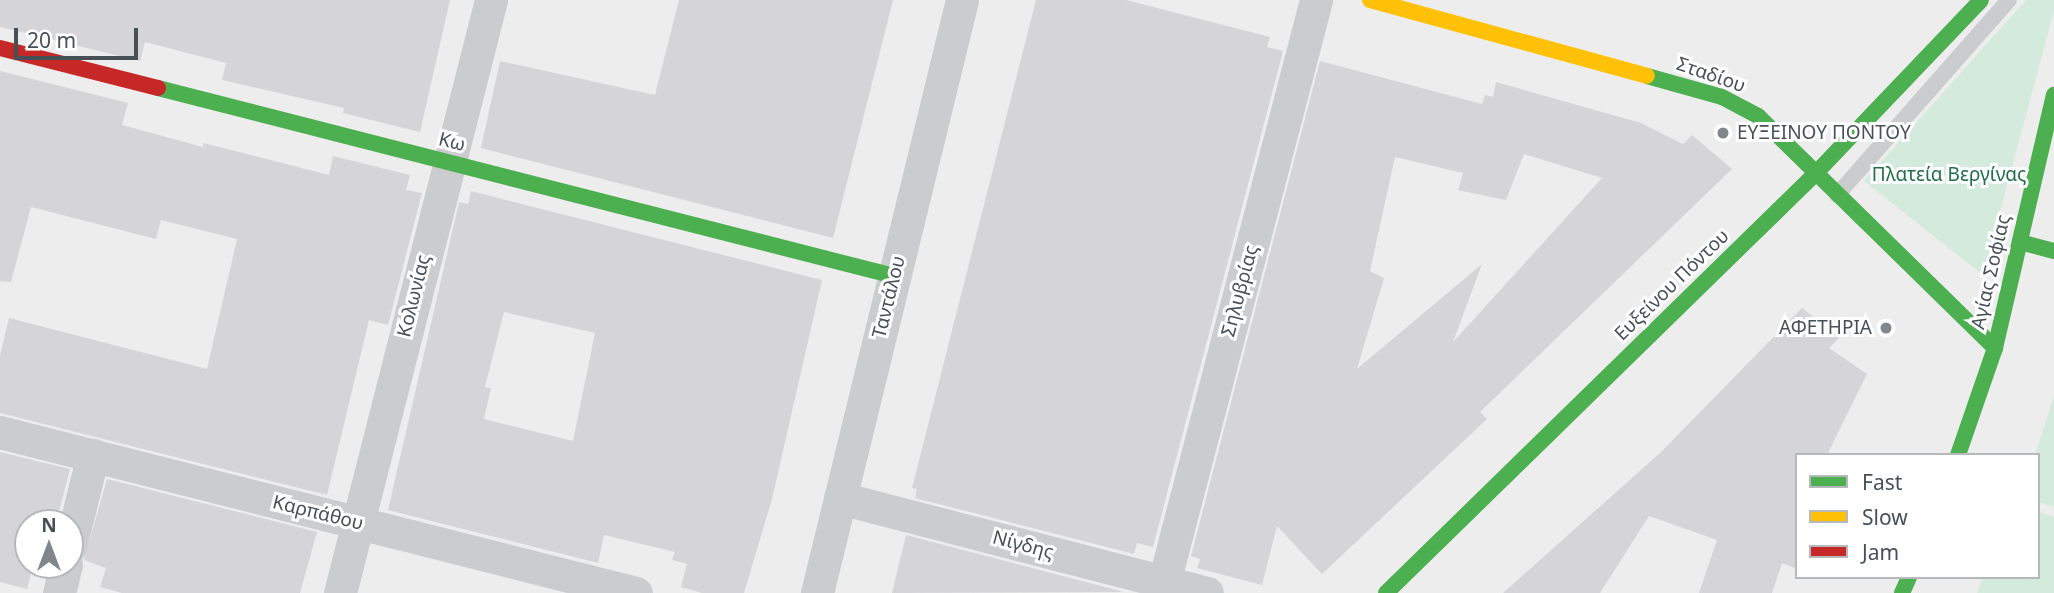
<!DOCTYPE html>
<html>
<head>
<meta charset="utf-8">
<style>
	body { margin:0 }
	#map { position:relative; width:2054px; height:593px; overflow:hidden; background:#eeeded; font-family:"Noto Sans",sans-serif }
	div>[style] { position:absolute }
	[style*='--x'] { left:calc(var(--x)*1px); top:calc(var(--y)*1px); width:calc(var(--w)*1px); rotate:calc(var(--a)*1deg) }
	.green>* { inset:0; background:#d4eadd }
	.building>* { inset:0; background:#d5d5d7 }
	.lane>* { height:16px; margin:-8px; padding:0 8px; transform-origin:8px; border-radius:8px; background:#caccce }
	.street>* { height:33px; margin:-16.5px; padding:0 16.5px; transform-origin:16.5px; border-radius:16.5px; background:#caccce }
	.fast>* { height:16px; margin:-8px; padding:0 8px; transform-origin:8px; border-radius:8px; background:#4caf50 }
	.slow>* { height:16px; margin:-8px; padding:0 8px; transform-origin:8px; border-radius:8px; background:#ffc107 }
	.jam>* { height:16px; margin:-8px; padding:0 8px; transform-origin:8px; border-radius:8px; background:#c62828 }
	.dots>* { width:19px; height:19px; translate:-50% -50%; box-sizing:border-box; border:4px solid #fff; border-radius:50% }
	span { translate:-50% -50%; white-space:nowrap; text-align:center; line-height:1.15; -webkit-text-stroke:6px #fff; paint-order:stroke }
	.street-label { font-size:19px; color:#474f57 }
	.poi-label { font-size:19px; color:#474f57 }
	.left { translate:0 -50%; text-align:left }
	.right { translate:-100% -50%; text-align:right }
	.park-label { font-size:19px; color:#216f4a }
	.legend { position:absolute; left:1795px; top:453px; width:245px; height:126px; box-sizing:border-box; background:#fff; border:2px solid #b5b9bc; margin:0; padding:9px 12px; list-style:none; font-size:21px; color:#474f57 }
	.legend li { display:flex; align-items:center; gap:14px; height:35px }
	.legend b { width:35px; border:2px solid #b5b9bc }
	.north { position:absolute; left:14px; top:509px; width:70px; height:70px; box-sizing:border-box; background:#fff; border:2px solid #b5b9bc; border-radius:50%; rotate:0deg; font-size:19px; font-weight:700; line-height:28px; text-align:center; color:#474f57 }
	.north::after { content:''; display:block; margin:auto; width:24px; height:32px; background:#81868c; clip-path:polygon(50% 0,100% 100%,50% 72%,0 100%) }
	.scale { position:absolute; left:14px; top:28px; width:124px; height:32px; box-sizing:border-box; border:4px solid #474f57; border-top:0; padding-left:9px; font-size:21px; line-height:24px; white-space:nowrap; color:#474f57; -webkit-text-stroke:5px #fff; paint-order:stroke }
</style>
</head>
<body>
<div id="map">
	<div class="green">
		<div style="clip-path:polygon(2026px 0,2054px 0,2054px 11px,1983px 275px,1864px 181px)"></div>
		<div style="clip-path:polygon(2054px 396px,2054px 507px,2038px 502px,2035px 455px)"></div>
		<div style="clip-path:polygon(2038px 511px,2054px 517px,2054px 593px,1977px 593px,1983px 577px,2038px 577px)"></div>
	</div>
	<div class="building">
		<div style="clip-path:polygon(0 0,450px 0,420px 132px,343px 113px,344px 108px,222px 80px,226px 63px,145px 42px,140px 61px,0 27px)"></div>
		<div style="clip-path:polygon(679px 0,893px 0,833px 238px,481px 148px,500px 61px,655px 95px)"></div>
		<div style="clip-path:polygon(1036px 0,1126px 0,1270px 37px,1267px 47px,1283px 51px,1153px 547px,1137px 543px,1134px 554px,915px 498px,917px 489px,912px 488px)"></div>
		<div style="clip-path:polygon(evenodd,1320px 61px,1482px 104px,1485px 95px,1493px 97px,1496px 82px,1641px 123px,1683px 144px,1692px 135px,1732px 169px,1480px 412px,1487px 419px,1322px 574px,1277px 526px,1262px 585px,1197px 568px,1200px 559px,1191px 556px,1320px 61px,1524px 154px,1602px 178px,1453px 342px,1482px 264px,1357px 369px,1384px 278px,1370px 271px,1395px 157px,1463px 173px,1458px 190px,1506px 200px,1524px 154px)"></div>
		<div style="clip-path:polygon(0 71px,128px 103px,122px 125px,203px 147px,204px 143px,329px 175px,333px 156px,410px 175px,406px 190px,422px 193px,388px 325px,369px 320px,327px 495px,0 413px,0 356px,9px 318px,207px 369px,237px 239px,161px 220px,156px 239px,31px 207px,11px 282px,0 281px)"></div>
		<div style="clip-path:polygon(evenodd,471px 191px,822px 280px,772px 499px,744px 593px,702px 593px,681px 587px,687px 564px,672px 560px,675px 552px,604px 535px,598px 563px,388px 510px,459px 202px,468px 204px,471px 191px,504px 312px,595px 333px,573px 441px,484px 419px,491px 388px,485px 387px,504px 312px)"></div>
		<div style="clip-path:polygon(1802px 308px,1839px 338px,1829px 348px,1867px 374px,1827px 455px,1797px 455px,1797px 569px,1782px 563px,1772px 593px,1699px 593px,1717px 540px,1649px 516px,1600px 593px,1503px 593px,1660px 453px)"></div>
		<div style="clip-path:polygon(0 452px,70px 469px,56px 523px,28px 523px,28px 565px,33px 565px,27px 589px,0 582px)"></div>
		<div style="clip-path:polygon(107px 479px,317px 532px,300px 593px,122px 593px,100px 587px,106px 568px,84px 560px)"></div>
		<div style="clip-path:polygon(906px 535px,1124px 592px,892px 593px)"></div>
	</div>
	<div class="lane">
		<div style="--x:1837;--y:195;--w:260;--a:-48.6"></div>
	</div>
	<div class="street">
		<div style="--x:0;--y:432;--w:656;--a:14.21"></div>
		<div style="--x:840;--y:498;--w:379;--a:14.5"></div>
		<div style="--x:70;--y:547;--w:95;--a:-76"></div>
		<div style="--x:1164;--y:582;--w:602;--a:-75.36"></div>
		<div style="--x:59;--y:593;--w:29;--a:-76"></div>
		<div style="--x:340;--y:593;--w:612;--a:-75.71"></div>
		<div style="--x:817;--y:593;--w:610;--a:-76.26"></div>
	</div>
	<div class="fast">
		<div style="--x:1647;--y:76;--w:78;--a:15.6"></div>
		<div style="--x:1722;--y:97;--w:41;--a:27.8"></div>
		<div style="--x:1758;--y:116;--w:332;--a:44.4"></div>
		<div style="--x:158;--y:88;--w:760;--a:14.33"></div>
		<div style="--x:2020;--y:242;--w:35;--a:15"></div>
		<div style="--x:1958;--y:455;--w:113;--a:-70.9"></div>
		<div style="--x:1995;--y:348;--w:260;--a:-76.9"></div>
		<div style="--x:1386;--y:593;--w:600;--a:-44.32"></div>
		<div style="--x:1815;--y:174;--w:240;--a:-46.3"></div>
		<div style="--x:1902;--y:593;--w:17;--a:-66"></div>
	</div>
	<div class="slow">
		<div style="--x:1370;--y:0;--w:287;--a:15.3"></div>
	</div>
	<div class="jam">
		<div style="--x:0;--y:48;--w:163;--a:14.2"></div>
	</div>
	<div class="dots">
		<div style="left:1723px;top:133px;background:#81868c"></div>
		<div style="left:1886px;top:328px;background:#81868c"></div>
	</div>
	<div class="street-label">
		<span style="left:1711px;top:75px;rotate:19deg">Σταδίου</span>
		<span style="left:452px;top:142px;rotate:14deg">Κω</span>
		<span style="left:1991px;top:272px;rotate:-77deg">Αγίας Σοφίας</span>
		<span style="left:1672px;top:285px;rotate:-44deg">Ευξείνου Πόντου</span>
		<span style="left:1240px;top:291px;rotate:-75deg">Σηλυβρίας</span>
		<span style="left:414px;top:296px;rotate:-76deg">Κολωνίας</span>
		<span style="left:889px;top:297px;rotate:-76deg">Ταντάλου</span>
		<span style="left:318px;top:513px;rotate:14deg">Καρπάθου</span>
		<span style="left:1023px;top:545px;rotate:15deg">Νίγδης</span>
	</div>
	<div class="poi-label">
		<span class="left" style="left:1737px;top:133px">ΕΥΞΕΙΝΟΥ ΠΟΝΤΟΥ</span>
		<span class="right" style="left:1872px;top:328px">ΑΦΕΤΗΡΙΑ</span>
	</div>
	<div class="park-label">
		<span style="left:1949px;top:175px">Πλατεία Βεργίνας</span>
	</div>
	<ul class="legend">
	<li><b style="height:9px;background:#4caf50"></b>Fast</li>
	<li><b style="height:9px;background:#ffc107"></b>Slow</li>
	<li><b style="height:9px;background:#c62828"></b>Jam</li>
	</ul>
	<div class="north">N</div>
	<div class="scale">20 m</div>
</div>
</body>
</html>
